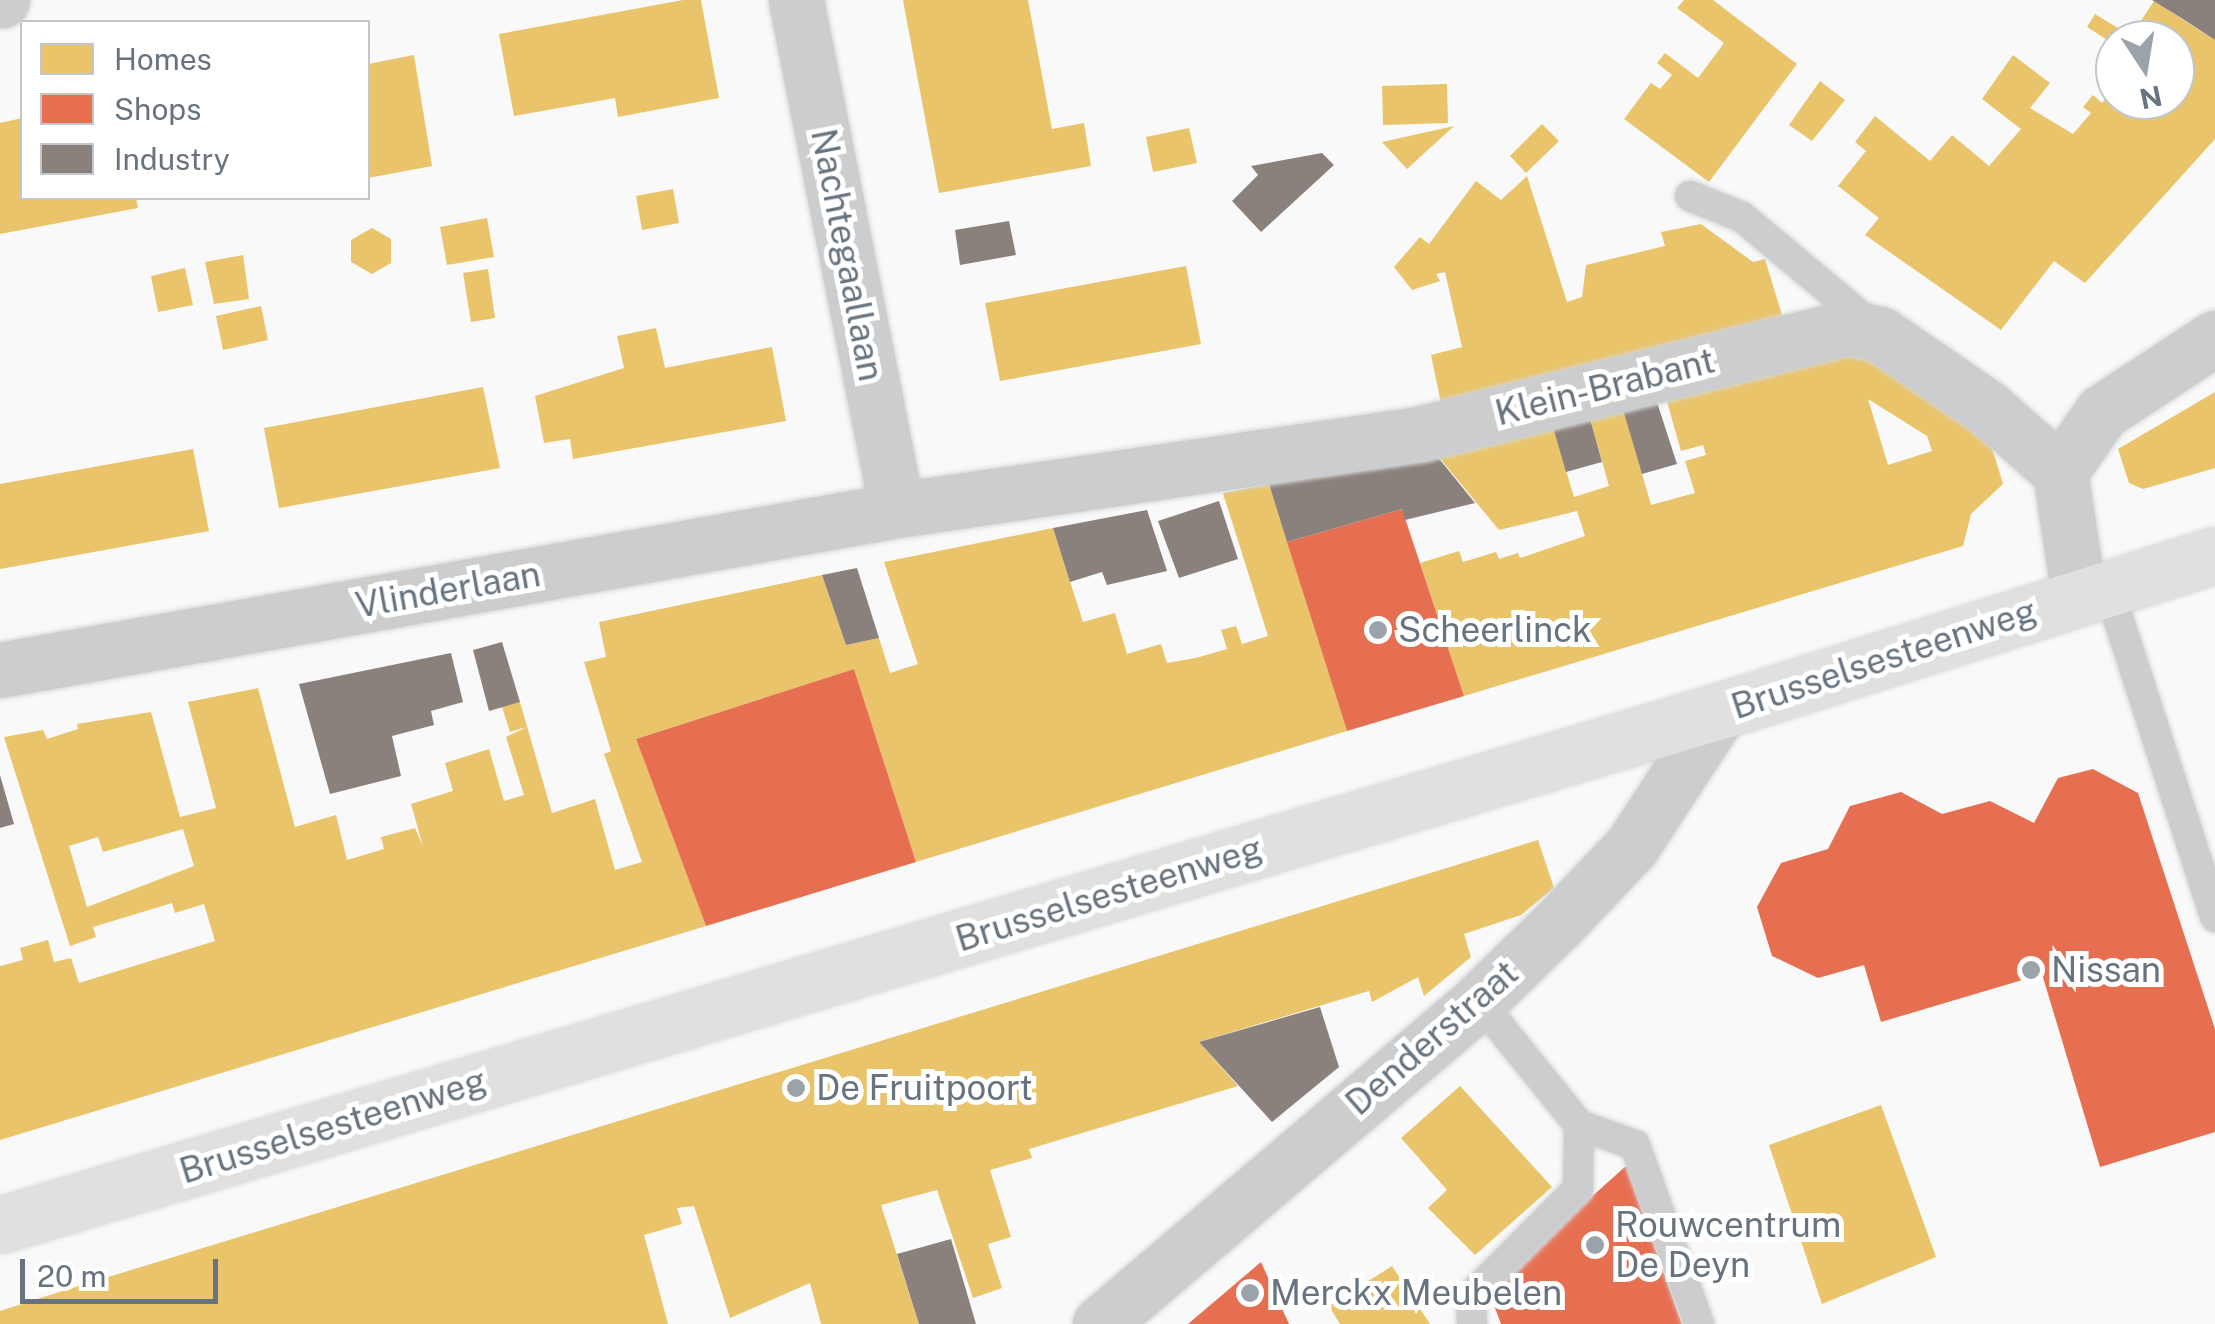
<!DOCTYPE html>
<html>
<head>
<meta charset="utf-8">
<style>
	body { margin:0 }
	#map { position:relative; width:2215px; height:1324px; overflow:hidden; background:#f9f9f9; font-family:"Public Sans",sans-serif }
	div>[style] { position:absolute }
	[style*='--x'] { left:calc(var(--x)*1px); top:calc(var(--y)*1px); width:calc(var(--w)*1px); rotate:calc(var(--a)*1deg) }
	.homes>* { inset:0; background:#e9c46a }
	.shops>* { inset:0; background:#e76f51 }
	.industry>* { inset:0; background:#8a817c }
	.roads { filter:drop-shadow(0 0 2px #d5d6d7) drop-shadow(0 0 2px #d5d6d7) }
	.service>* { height:30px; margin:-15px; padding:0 15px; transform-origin:15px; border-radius:15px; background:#cccdce }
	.minor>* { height:55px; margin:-27.5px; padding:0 27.5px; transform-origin:27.5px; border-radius:27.5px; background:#cccdce }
	.primary>* { height:55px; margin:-27.5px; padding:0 27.5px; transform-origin:27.5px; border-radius:27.5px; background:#e0e0e1 }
	.dots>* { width:28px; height:28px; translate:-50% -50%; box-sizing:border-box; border:5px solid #fff; border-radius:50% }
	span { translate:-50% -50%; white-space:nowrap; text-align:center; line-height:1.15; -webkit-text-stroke:10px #fff; paint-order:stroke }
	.street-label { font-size:35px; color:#67747f }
	.poi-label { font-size:35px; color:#67747f }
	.left { translate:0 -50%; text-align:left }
	.legend { position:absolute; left:20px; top:20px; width:350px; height:180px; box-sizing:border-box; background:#fff; border:2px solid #c2c7cc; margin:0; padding:12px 18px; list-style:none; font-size:30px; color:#67747f }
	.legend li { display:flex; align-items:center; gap:20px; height:50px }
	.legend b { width:50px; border:2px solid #c2c7cc }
	.north { position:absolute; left:2095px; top:20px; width:100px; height:100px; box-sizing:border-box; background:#fff; border:2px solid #c2c7cc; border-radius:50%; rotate:168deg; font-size:28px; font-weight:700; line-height:40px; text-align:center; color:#67747f }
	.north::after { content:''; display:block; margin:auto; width:35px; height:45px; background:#9aa3aa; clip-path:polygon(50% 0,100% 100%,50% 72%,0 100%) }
	.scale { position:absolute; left:20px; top:1259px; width:198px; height:45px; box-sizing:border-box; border:5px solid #67747f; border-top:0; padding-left:12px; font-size:30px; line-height:35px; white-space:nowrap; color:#67747f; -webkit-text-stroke:8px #fff; paint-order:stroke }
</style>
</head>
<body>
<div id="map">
	<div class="homes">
		<div style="clip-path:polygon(683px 0,701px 0,719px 98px,618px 117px,615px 98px,514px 116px,499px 34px)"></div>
		<div style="clip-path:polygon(903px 0,1028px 0,1052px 129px,1084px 123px,1091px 166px,939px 193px)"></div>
		<div style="clip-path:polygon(1684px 0,1713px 0,1797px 64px,1709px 182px,1624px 119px,1651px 83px,1660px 89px,1672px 75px,1657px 63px,1665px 53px,1698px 78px,1724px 43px,1677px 8px)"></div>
		<div style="clip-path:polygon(2154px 1px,2215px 40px,2215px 139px,2085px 283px,2054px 261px,2001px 330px,1865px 235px,1879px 218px,1838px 186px,1866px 151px,1855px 142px,1875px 116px,1930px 161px,1952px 135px,1989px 166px,2021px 129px,1982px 99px,2013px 55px,2050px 83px,2030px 108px,2073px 134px,2091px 113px,2083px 107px,2093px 95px,2102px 103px,2115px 87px,2115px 100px,2175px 100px,2175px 40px,2115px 40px,2115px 45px,2087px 27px,2095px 14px,2131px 36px)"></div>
		<div style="clip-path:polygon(414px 55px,432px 166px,368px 178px,368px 64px)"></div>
		<div style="clip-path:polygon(1820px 81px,1845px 100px,1812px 141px,1789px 125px)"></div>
		<div style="clip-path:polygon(1447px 84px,1448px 123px,1383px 125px,1382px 86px)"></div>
		<div style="clip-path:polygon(22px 118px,22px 198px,136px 198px,138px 208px,0 234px,0 123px)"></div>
		<div style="clip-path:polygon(1542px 124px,1559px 141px,1526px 173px,1510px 156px)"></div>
		<div style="clip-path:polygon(1454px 126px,1407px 169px,1382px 142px)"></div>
		<div style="clip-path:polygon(1189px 128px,1197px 163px,1153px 172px,1146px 137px)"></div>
		<div style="clip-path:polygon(1527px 176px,1567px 302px,1582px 297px,1586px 265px,1665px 246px,1661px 232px,1701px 224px,1753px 262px,1765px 259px,1785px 325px,1442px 408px,1431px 355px,1462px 347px,1445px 272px,1436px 274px,1440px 281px,1412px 290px,1394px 267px,1420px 237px,1429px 244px,1476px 181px,1501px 200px)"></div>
		<div style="clip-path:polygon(673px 189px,679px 223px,642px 230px,636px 196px)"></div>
		<div style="clip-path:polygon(487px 218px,494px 257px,447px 265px,440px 227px)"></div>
		<div style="clip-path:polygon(372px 228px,391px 239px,391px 263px,372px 274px,351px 262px,351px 240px)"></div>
		<div style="clip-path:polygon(243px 255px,249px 299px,214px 304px,205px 262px)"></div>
		<div style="clip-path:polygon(1186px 266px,1201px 344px,1000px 381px,985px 303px)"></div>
		<div style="clip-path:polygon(185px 268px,193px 305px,158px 312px,151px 276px)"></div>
		<div style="clip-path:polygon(488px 269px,495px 318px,471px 322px,463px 273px)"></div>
		<div style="clip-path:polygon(261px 306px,268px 340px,223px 350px,216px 316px)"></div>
		<div style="clip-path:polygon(656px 328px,665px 368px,772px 347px,786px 421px,573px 459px,570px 439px,544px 443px,535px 396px,624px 368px,617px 336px)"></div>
		<div style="clip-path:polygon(evenodd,1862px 351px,1986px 428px,2003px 484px,1971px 514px,1963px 546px,1464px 696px,1420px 563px,1459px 551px,1463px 562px,1496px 552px,1499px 559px,1518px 553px,1520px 558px,1585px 536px,1577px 511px,1499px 530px,1429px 445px,1550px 417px,1574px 497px,1609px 486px,1587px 408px,1621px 400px,1651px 505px,1695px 493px,1685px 461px,1706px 455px,1703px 445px,1681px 451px,1664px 391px,1862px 351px,1868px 399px,1927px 436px,1932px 451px,1888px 465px,1868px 399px)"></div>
		<div style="clip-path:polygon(483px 387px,500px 468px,279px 508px,264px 428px)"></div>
		<div style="clip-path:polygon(2215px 392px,2215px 468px,2143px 489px,2129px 483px,2118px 449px)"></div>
		<div style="clip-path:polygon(193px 449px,209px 531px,0 569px,0 484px)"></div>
		<div style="clip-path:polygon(evenodd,1269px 484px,1347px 731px,916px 862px,854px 669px,636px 739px,706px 926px,0 1140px,0 966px,23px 960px,20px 948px,48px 940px,54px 962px,71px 958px,79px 983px,215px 941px,204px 904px,175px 913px,172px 903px,93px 927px,96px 937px,70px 946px,4px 737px,43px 730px,47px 739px,78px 729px,77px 724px,151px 712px,180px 817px,216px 808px,188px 702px,258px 688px,295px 827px,336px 815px,347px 860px,384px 849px,381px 837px,415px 828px,423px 846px,411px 804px,453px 791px,445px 763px,489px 749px,504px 801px,524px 795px,506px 737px,527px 727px,510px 732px,502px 707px,520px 702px,552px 813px,595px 799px,615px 870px,642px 862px,604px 754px,611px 751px,584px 662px,606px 657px,599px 622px,822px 575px,846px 645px,879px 638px,890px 673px,918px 664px,884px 562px,1053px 528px,1083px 622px,1115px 613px,1127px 654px,1161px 644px,1167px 663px,1196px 658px,1227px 649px,1221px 630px,1236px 626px,1242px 644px,1268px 636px,1223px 493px,1269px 484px,183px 829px,194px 866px,87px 907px,69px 846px,98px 837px,103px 852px,183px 829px)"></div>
		<div style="clip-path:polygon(1538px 840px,1554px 888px,1521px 915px,1464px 934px,1471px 957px,1424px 996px,1418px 977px,1372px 1002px,1369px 991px,1199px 1042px,1238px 1086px,1029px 1149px,1032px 1158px,990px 1170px,1011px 1237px,988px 1244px,1002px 1288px,973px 1298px,937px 1190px,881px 1205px,919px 1324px,821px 1324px,810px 1283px,730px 1318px,694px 1206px,677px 1208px,682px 1224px,644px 1235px,668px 1324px,0 1324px,0 1311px,56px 1293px)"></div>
		<div style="clip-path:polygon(1460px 1086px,1552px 1187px,1475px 1255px,1428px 1208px,1447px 1190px,1401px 1138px)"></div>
		<div style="clip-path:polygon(1881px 1105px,1936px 1257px,1822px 1304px,1769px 1145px)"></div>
		<div style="clip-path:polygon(1392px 1266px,1430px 1324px,1340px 1324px,1329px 1306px)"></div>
	</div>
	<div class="shops">
		<div style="clip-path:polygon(1402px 509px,1464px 696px,1347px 731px,1287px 542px)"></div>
		<div style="clip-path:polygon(854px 669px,916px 862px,706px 926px,636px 739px)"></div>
		<div style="clip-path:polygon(2093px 769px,2138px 793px,2215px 1029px,2215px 1132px,2100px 1167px,2042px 974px,1881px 1022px,1864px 965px,1818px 978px,1772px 956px,1757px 907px,1781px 863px,1828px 849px,1850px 806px,1901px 792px,1942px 814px,1990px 801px,2034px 823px,2058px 778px)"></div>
		<div style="clip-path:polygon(1626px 1166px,1682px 1324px,1501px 1324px,1492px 1300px,1508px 1291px,1503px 1276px)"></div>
		<div style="clip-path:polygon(1261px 1262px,1289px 1324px,1188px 1324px)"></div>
	</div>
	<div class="industry">
		<div style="clip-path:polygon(2152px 0,2215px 0,2215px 40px,2186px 21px)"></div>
		<div style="clip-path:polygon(1322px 153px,1334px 165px,1261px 232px,1232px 201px,1258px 175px,1251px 166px)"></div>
		<div style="clip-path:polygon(1009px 221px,1016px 255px,960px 265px,955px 230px)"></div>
		<div style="clip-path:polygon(1655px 396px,1677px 464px,1642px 474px,1622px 406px)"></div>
		<div style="clip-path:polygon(1587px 408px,1602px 462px,1566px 472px,1550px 417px)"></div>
		<div style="clip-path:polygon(1428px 445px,1475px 503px,1405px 520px,1402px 509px,1287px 542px,1269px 484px)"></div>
		<div style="clip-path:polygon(1219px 501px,1238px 559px,1179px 578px,1158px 521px)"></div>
		<div style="clip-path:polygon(1147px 510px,1167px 571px,1107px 585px,1102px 572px,1070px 582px,1053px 528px)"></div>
		<div style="clip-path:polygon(857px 568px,879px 638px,846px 645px,822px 575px)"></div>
		<div style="clip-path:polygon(502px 642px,520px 702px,489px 711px,473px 650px)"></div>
		<div style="clip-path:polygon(451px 653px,463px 702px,431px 711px,434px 725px,392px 736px,401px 776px,330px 794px,299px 684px)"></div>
		<div style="clip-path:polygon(0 775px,14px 824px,0 828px)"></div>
		<div style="clip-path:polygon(1320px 1007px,1339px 1067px,1272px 1122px,1199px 1042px)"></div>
		<div style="clip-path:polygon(951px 1239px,976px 1324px,919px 1324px,897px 1254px)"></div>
	</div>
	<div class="roads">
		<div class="service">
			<div style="--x:1690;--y:196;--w:56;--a:22"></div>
			<div style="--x:1742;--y:217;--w:168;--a:39.9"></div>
			<div style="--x:2108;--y:587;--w:347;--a:72"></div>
			<div style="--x:1479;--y:1001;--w:159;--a:51.1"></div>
			<div style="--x:1579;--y:1125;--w:59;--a:19.7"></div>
			<div style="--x:1635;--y:1145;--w:190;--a:70.3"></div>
			<div style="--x:1472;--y:1324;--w:28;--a:-92"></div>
			<div style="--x:1471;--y:1296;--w:151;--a:-45"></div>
			<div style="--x:1578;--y:1189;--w:64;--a:-89.1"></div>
		</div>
		<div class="minor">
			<div style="--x:0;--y:0;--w:2;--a:0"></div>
			<div style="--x:796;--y:0;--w:520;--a:78.8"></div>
			<div style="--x:2060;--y:472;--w:73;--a:-55"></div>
			<div style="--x:2102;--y:412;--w:135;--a:-33.2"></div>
			<div style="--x:2060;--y:472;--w:125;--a:81.3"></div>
			<div style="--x:0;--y:670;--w:911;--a:-10.11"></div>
			<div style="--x:897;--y:510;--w:528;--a:-8.28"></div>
			<div style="--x:1419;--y:434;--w:441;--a:-14"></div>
			<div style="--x:1847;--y:327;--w:34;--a:12"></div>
			<div style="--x:1880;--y:334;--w:132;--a:34.5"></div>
			<div style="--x:1989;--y:409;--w:95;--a:41.6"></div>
			<div style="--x:1100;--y:1324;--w:498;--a:-40.4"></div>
			<div style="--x:1479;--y:1001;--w:110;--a:-44.3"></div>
			<div style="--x:1558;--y:924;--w:108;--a:-46.5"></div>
			<div style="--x:1632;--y:846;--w:161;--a:-56.9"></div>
		</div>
		<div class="primary">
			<div style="--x:0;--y:1225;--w:1795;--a:-16.64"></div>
			<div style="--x:1720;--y:711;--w:519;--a:-17.49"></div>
		</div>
	</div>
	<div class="dots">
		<div style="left:1378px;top:630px;background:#9aa3aa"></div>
		<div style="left:2031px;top:970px;background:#9aa3aa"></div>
		<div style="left:796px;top:1088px;background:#9aa3aa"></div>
		<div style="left:1595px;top:1245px;background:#9aa3aa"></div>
		<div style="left:1250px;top:1293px;background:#9aa3aa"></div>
	</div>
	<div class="street-label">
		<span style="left:847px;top:255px;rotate:79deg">Nachtegaallaan</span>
		<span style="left:1605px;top:387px;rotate:-14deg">Klein-Brabant</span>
		<span style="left:448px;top:590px;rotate:-10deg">Vlinderlaan</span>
		<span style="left:1884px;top:659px;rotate:-18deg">Brusselsesteenweg</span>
		<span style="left:1109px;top:894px;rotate:-17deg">Brusselsesteenweg</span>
		<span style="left:1432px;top:1038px;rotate:-41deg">Denderstraat</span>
		<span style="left:333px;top:1126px;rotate:-17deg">Brusselsesteenweg</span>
	</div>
	<div class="poi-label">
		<span class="left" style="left:1398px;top:630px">Scheerlinck</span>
		<span class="left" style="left:2051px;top:970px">Nissan</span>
		<span class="left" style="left:816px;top:1088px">De Fruitpoort</span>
		<span class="left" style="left:1615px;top:1245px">Rouwcentrum<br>De Deyn</span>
		<span class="left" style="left:1270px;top:1293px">Merckx Meubelen</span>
	</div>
	<ul class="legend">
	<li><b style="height:28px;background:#e9c46a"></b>Homes</li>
	<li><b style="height:28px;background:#e76f51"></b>Shops</li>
	<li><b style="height:28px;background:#8a817c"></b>Industry</li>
	</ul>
	<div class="north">N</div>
	<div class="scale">20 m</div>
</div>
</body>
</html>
